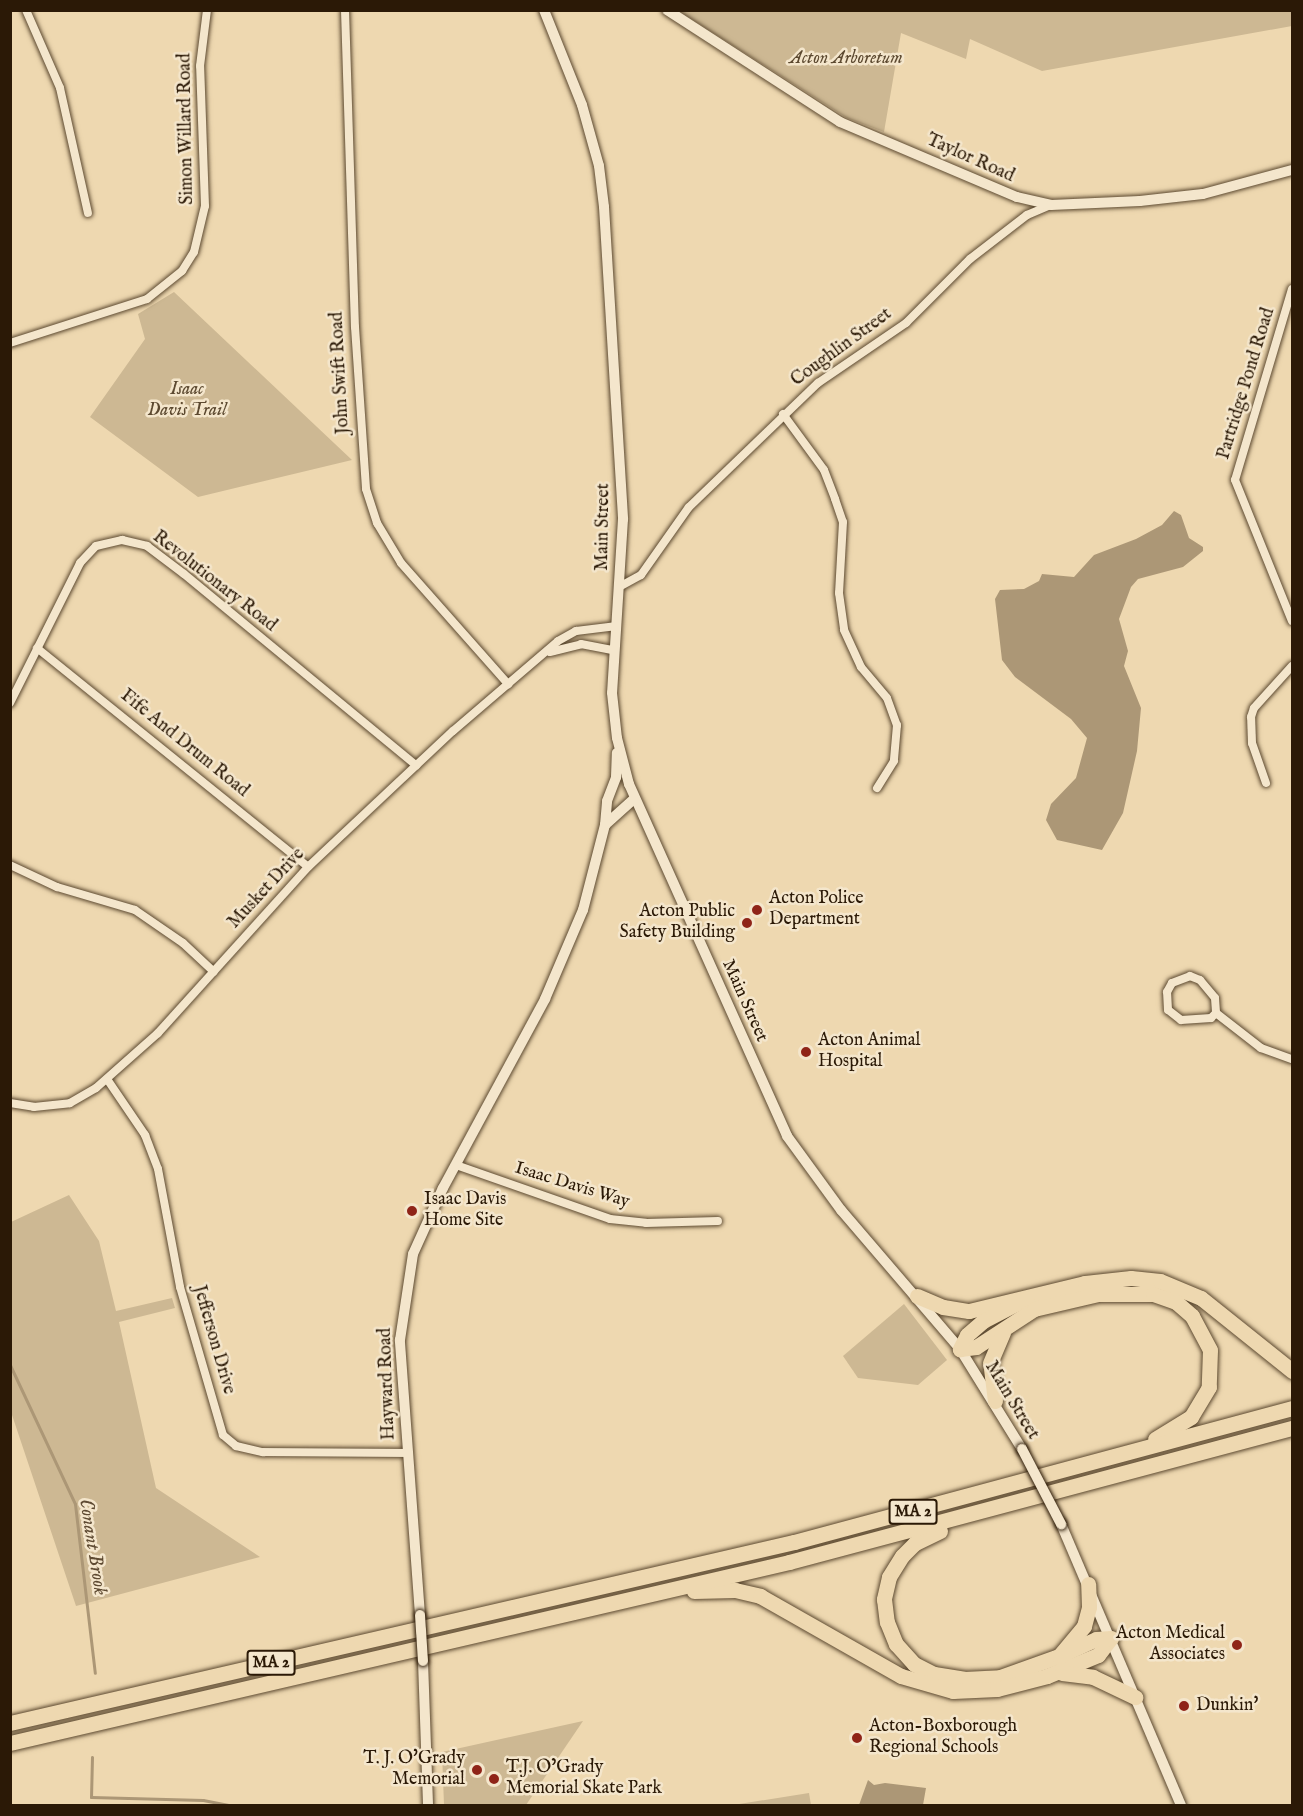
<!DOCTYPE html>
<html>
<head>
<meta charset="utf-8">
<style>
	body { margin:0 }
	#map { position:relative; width:1303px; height:1816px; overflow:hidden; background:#eed8b0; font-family:"IM FELL English",serif }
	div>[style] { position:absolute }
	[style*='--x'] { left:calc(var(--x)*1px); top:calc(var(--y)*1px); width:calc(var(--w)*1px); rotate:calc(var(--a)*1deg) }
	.green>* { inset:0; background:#cdb893 }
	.water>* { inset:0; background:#ac9776 }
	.stream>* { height:3px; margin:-1.5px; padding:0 1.5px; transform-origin:1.5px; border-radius:1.5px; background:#ac9776 }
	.roads { filter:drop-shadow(0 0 2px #5c4930) drop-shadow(0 0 2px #5c4930) }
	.street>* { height:8px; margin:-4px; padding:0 4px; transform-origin:4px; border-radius:4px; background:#f4e6cc }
	.secondary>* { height:10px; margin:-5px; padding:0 5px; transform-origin:5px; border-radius:5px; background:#f4e6cc }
	.highway>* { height:15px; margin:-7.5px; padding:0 7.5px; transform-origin:7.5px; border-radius:7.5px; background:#eed8b0 }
	.bridges { filter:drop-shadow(0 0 2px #2b1906) drop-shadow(0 0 2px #2b1906) }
	.secondary-bridge>* { height:10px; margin:-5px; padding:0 5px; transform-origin:5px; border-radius:5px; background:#f4e6cc }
	.dots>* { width:16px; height:16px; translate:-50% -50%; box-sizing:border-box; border:3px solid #f4e6cc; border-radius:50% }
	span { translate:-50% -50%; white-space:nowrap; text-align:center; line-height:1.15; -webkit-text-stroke:5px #f4e6cc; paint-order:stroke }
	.shield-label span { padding:2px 4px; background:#f4e6cc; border:2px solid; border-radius:4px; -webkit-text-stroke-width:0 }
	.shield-label { font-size:16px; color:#2b1906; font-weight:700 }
	.park-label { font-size:18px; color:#5c4930; font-style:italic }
	.street-label { font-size:18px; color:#2b1906 }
	.poi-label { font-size:18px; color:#2b1906 }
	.left { translate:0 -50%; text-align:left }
	.right { translate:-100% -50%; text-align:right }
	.water-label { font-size:20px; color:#5f4b33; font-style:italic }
	.frame { position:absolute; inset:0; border:12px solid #2b1906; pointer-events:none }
</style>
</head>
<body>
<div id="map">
	<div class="green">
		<div style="clip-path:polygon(1292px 10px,1292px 26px,1042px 71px,970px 39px,966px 59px,901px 33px,884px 132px,847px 118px,679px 11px)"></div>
		<div style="clip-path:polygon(174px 292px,352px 460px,198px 497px,90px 417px,145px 339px,138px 314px)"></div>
		<div style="clip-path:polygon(69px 1195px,99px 1241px,116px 1311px,172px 1298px,175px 1308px,119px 1322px,156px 1488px,260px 1557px,76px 1606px,10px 1409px,11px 1222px)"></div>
		<div style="clip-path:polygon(904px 1304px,947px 1360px,918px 1385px,858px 1378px,843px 1356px)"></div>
		<div style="clip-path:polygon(583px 1721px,526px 1805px,444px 1805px,442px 1752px)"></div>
		<div style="clip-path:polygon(809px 1793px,811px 1805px,733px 1805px)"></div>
	</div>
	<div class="water">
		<div style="clip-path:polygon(1174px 511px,1181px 515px,1189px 538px,1203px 547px,1203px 551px,1183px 567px,1138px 579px,1131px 587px,1119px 619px,1128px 651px,1124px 666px,1141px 708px,1137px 751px,1123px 813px,1102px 850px,1057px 840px,1046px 820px,1051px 804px,1076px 778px,1087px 738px,1071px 719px,1015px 677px,1002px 660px,995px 599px,1000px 590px,1024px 589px,1039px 581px,1042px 574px,1074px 577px,1094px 555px,1136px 539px,1162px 525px)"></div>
		<div style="clip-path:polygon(868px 1780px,874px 1785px,885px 1783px,926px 1788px,923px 1805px,859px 1805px)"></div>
	</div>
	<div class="stream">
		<div style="--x:10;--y:1365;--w:153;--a:64.9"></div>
		<div style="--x:75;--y:1504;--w:170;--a:83.3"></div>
		<div style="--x:92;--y:1757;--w:40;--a:91.4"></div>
		<div style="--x:91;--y:1797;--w:112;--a:1.5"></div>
		<div style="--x:203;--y:1800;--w:31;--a:11"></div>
	</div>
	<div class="roads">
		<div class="street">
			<div style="--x:26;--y:10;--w:85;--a:66.4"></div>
			<div style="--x:60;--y:88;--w:128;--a:77.4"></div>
			<div style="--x:345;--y:10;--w:317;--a:88.2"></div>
			<div style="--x:355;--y:327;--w:162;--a:86.1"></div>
			<div style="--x:366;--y:489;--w:36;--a:72"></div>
			<div style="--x:377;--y:523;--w:47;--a:59"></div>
			<div style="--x:401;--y:563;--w:162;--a:48.5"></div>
			<div style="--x:1292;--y:289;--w:199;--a:106.6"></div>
			<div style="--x:1235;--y:480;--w:152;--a:68"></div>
			<div style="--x:10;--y:343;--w:144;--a:-17.8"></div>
			<div style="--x:147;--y:299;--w:45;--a:-38.7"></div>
			<div style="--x:182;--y:271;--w:22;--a:-58"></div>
			<div style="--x:194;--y:252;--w:47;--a:-76.6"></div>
			<div style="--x:205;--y:206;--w:140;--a:-92"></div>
			<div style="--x:200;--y:66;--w:56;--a:-82.9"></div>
			<div style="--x:783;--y:414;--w:69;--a:53.8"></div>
			<div style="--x:824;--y:470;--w:31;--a:69"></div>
			<div style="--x:835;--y:499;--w:24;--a:71"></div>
			<div style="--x:843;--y:522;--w:71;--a:93.2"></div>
			<div style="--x:839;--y:593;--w:37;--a:82"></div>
			<div style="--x:844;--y:630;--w:41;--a:65.3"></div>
			<div style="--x:861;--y:667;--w:40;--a:50"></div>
			<div style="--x:887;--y:698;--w:29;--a:70"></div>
			<div style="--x:897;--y:725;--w:36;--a:95"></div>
			<div style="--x:894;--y:761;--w:32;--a:122"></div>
			<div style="--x:619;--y:587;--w:25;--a:-29"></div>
			<div style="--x:641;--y:575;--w:83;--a:-54.8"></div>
			<div style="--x:689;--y:507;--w:179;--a:-43.9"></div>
			<div style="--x:818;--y:383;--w:107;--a:-34.3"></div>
			<div style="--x:906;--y:323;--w:91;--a:-45"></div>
			<div style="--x:970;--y:259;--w:72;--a:-37.7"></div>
			<div style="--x:1027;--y:215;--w:26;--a:-23"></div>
			<div style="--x:37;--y:648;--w:348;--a:38.9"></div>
			<div style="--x:550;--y:652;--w:32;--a:-14"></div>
			<div style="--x:581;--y:644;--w:33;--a:11"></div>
			<div style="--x:10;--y:703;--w:157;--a:-63.4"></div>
			<div style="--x:80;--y:563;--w:23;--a:-47"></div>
			<div style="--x:96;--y:546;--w:27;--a:-13"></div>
			<div style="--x:122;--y:540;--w:26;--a:13"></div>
			<div style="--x:147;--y:546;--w:46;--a:37.1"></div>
			<div style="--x:184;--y:574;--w:301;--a:39.5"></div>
			<div style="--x:1266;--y:783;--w:42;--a:-109.3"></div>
			<div style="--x:1252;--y:743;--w:26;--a:-92"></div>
			<div style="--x:1251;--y:717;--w:9;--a:-72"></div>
			<div style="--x:1254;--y:708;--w:57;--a:-47.9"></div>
			<div style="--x:10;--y:865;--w:52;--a:25.1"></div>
			<div style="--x:57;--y:887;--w:81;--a:16.4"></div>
			<div style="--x:135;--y:910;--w:58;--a:34.5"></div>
			<div style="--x:183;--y:943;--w:42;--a:43.1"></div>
			<div style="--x:1190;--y:976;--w:11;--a:22"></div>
			<div style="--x:1200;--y:980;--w:23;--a:50"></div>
			<div style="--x:1215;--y:998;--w:15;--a:86"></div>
			<div style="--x:1216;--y:1013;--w:7;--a:135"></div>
			<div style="--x:1211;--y:1018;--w:30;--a:176"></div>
			<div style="--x:1181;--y:1020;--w:16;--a:-142"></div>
			<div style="--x:1168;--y:1010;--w:18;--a:-93"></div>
			<div style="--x:1167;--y:992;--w:10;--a:-61"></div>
			<div style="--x:1172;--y:983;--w:19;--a:-21"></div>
			<div style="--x:1216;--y:1013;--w:57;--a:37.9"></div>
			<div style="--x:1261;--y:1048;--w:33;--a:20"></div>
			<div style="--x:107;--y:1079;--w:68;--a:55.8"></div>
			<div style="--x:145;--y:1135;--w:36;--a:69"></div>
			<div style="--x:158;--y:1169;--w:120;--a:79.4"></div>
			<div style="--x:180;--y:1287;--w:154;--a:73.8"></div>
			<div style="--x:223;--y:1435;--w:17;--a:40"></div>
			<div style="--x:236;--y:1446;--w:28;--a:13"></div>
			<div style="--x:263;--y:1452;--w:144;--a:0.4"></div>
			<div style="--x:10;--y:1103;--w:24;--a:9"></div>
			<div style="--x:34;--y:1107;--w:36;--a:-6"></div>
			<div style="--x:70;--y:1103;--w:30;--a:-30"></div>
			<div style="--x:96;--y:1088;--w:83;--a:-41.6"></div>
			<div style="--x:158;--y:1033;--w:225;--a:-47.9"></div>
			<div style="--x:309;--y:866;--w:197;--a:-43.2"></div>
			<div style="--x:453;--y:731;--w:138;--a:-40.6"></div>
			<div style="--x:558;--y:641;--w:21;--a:-29"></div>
			<div style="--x:576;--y:631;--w:39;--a:-7"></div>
			<div style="--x:456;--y:1165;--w:163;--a:19.3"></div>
			<div style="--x:610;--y:1219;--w:36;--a:6"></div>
			<div style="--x:646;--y:1223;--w:72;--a:-1.6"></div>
		</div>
		<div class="secondary">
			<div style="--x:544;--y:10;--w:102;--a:68.2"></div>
			<div style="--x:582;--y:105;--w:63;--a:74.4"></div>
			<div style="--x:599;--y:166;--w:41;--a:83"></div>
			<div style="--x:604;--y:207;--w:313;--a:86.5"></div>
			<div style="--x:623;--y:519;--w:174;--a:93.6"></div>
			<div style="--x:612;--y:693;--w:45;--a:83.7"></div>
			<div style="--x:617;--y:738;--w:48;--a:75.4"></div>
			<div style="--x:629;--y:784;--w:386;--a:65.8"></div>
			<div style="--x:787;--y:1136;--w:92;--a:53.9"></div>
			<div style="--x:841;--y:1210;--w:183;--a:49.4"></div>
			<div style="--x:960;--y:1349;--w:118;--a:58.2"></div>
			<div style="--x:667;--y:10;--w:206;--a:32.9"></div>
			<div style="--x:840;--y:122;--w:192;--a:23"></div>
			<div style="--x:1017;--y:197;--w:35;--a:13"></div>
			<div style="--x:1051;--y:205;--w:89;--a:-2.6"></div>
			<div style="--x:1140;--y:201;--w:63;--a:-6.3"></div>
			<div style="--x:1203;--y:194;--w:92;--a:-15.1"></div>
			<div style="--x:605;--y:825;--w:40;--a:-42"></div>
			<div style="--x:1061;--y:1524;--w:306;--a:66.9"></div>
			<div style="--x:420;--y:1615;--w:276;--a:-94.2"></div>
			<div style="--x:400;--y:1340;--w:87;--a:-81.4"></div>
			<div style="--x:413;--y:1254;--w:72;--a:-65.6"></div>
			<div style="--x:443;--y:1188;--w:215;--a:-61.6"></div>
			<div style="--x:545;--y:999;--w:97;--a:-66.9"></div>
			<div style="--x:583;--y:910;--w:88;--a:-75.5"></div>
			<div style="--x:605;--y:825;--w:24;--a:-85"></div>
			<div style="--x:607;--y:801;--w:26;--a:-69"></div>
			<div style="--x:616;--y:777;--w:24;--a:-88"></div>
			<div style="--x:423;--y:1661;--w:145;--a:88"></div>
		</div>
		<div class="highway">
			<div style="--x:917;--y:1296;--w:28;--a:23"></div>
			<div style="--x:943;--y:1307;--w:26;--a:9"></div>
			<div style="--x:969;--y:1311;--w:119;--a:-13.6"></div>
			<div style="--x:1085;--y:1283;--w:46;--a:-6.2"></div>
			<div style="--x:1131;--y:1278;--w:29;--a:6"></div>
			<div style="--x:1160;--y:1281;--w:44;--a:22.5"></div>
			<div style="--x:1201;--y:1298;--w:117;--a:38.7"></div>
			<div style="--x:1027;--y:1298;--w:50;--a:152.4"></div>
			<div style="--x:983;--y:1321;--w:21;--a:139"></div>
			<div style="--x:967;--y:1335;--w:16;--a:117"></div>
			<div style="--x:960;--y:1349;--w:16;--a:-7"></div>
			<div style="--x:976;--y:1347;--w:69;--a:-33.2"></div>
			<div style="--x:1034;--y:1309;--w:66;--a:-13.2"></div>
			<div style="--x:1098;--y:1294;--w:55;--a:0"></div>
			<div style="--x:1153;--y:1294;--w:24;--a:19"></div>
			<div style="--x:1176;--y:1302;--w:21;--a:41"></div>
			<div style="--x:1192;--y:1316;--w:38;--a:62"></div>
			<div style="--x:1210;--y:1350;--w:37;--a:92"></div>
			<div style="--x:1209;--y:1387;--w:35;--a:121"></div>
			<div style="--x:1191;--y:1417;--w:42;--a:148.6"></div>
			<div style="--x:995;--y:1401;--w:38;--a:-97"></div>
			<div style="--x:990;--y:1363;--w:34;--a:-67"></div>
			<div style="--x:940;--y:1531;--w:28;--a:154"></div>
			<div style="--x:915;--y:1543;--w:18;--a:135"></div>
			<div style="--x:902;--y:1556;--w:25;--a:122"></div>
			<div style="--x:889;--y:1577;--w:23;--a:103"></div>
			<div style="--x:884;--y:1599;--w:23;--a:83"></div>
			<div style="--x:887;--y:1622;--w:24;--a:68"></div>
			<div style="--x:896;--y:1644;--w:27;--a:48"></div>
			<div style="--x:914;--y:1664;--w:22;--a:27"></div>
			<div style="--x:934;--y:1674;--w:30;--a:9"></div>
			<div style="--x:964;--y:1679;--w:36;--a:-3"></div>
			<div style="--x:1000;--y:1677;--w:63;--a:-19.6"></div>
			<div style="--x:1059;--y:1656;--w:39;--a:-50"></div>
			<div style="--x:1084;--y:1626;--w:20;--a:-75"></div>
			<div style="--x:1089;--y:1607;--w:23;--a:-92"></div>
			<div style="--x:694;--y:1591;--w:41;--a:-1.4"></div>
			<div style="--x:735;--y:1590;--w:26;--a:13"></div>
			<div style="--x:760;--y:1596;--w:162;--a:29.6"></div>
			<div style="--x:901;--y:1676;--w:54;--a:16.1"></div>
			<div style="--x:953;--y:1691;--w:44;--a:-2.6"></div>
			<div style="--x:997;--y:1689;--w:52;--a:-14.6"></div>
			<div style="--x:1047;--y:1676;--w:55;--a:-22.4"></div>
			<div style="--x:1098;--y:1655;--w:21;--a:-53"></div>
			<div style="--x:1111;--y:1638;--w:15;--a:176"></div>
			<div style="--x:1096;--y:1639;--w:41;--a:155.3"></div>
			<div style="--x:1062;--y:1673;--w:31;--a:7"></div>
			<div style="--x:1093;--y:1677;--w:47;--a:25.5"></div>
			<div style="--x:10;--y:1723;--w:805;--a:-13"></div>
			<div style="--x:794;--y:1542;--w:516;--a:-15.06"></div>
			<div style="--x:10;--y:1743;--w:800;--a:-13.08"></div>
			<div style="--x:789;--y:1562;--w:521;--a:-14.92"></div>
		</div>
	</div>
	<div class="bridges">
		<div class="secondary-bridge">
			<div style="--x:1022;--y:1449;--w:85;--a:62.5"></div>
			<div style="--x:420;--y:1615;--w:46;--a:86.3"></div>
		</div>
	</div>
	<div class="dots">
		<div style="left:757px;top:910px;background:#8f2418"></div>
		<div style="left:747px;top:923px;background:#8f2418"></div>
		<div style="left:806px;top:1052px;background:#8f2418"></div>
		<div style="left:412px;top:1211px;background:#8f2418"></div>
		<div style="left:1237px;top:1645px;background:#8f2418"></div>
		<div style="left:1184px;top:1706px;background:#8f2418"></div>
		<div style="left:857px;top:1738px;background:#8f2418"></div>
		<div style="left:477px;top:1770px;background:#8f2418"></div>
		<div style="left:494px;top:1779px;background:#8f2418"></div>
	</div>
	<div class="shield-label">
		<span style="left:913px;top:1512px">MA 2</span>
		<span style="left:271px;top:1663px">MA 2</span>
	</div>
	<div class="park-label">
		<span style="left:846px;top:59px">Acton Arboretum</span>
		<span style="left:187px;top:401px">Isaac<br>Davis Trail</span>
	</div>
	<div class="street-label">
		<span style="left:187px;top:129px;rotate:-91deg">Simon Willard Road</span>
		<span style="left:970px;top:159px;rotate:24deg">Taylor Road</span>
		<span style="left:842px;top:348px;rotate:-36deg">Coughlin Street</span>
		<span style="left:341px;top:373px;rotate:-93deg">John Swift Road</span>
		<span style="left:1247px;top:384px;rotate:-73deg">Partridge Pond Road</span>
		<span style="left:604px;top:527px;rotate:-89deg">Main Street</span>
		<span style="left:214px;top:582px;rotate:38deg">Revolutionary Road</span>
		<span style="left:184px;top:744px;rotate:39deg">Fife And Drum Road</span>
		<span style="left:267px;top:889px;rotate:-47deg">Musket Drive</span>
		<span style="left:744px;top:1001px;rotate:66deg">Main Street</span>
		<span style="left:572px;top:1186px;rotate:17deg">Isaac Davis Way</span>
		<span style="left:213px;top:1340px;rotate:74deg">Jefferson Drive</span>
		<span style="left:388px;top:1384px;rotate:-92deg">Hayward Road</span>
		<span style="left:1011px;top:1401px;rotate:59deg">Main Street</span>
	</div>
	<div class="poi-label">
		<span class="left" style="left:769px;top:910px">Acton Police<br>Department</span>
		<span class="right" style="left:735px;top:923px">Acton Public<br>Safety Building</span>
		<span class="left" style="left:818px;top:1052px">Acton Animal<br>Hospital</span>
		<span class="left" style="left:424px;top:1211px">Isaac Davis<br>Home Site</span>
		<span class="right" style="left:1225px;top:1645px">Acton Medical<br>Associates</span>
		<span class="left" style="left:1196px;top:1706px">Dunkin'</span>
		<span class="left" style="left:869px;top:1738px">Acton-Boxborough<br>Regional Schools</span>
		<span class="right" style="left:465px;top:1770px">T. J. O'Grady<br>Memorial</span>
		<span class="left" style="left:506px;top:1779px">T.J. O’Grady<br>Memorial Skate Park</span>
	</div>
	<div class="water-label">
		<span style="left:93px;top:1547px;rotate:81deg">Conant Brook</span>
	</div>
	<div class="frame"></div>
</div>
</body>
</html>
